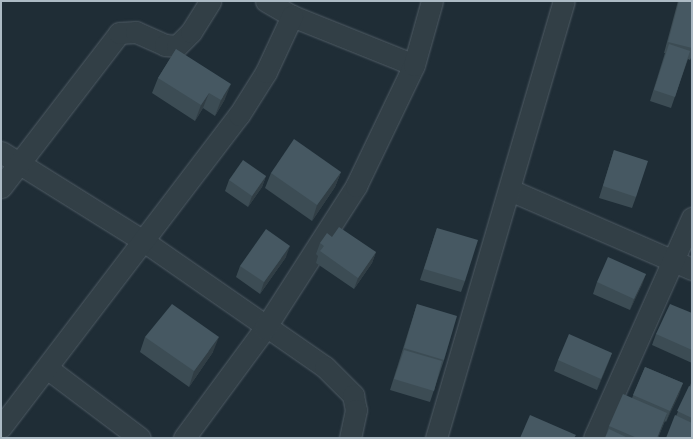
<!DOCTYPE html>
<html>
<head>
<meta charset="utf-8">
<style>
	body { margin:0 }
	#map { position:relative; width:693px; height:439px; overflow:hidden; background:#1f2d36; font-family:Mulish,sans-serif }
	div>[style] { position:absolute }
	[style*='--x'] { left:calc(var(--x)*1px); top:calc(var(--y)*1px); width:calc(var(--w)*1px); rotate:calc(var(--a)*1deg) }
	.roads { filter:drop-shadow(0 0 1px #505c65) drop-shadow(0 0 1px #505c65) }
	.minor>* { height:21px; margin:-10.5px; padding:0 10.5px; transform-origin:10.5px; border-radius:10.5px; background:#323f46 }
	.wall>* { inset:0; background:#3c4c54 }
	.shaded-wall>* { inset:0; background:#313e45 }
	.building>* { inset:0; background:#465862 }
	span { translate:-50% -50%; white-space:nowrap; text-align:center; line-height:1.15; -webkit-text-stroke:4px #18232a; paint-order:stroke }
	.frame { position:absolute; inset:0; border:2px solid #acbac4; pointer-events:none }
</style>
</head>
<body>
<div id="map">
	<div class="roads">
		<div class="minor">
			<div style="--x:266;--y:1;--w:30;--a:30"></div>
			<div style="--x:292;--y:16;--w:131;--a:21.9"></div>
			<div style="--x:1;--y:152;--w:170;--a:32"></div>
			<div style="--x:145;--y:242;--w:219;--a:34.8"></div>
			<div style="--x:325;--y:367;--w:40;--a:45"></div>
			<div style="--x:353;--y:395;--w:15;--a:79"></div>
			<div style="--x:356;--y:410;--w:29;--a:102"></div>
			<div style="--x:1;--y:187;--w:194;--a:-52.5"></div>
			<div style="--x:119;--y:33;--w:17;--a:-3"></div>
			<div style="--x:136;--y:32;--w:32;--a:24"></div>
			<div style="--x:165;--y:45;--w:12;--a:5"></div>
			<div style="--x:177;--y:46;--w:20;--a:-45"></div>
			<div style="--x:191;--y:32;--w:36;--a:-58"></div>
			<div style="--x:510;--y:190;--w:198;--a:23.5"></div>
			<div style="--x:47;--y:368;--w:116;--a:37"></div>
			<div style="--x:1;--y:427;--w:392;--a:-52.7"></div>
			<div style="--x:239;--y:115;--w:51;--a:-57.9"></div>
			<div style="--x:266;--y:72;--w:62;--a:-65.1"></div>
			<div style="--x:184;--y:438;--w:137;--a:-53.6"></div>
			<div style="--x:265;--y:328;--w:169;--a:-57.3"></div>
			<div style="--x:356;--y:186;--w:134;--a:-64.4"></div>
			<div style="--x:414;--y:65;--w:66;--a:-74.3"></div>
			<div style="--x:436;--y:438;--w:455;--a:-73.7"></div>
			<div style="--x:594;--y:438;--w:241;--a:-66"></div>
		</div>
	</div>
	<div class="wall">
		<div style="clip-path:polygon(678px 1px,692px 1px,692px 56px,690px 60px,688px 59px,671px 108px,650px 101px,665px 53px,664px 53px)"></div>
		<div style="clip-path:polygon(176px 49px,225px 99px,215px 116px,203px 108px,195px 121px,152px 93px,158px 78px)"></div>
		<div style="clip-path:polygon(614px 150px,636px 197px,632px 208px,599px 198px)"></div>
		<div style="clip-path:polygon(341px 172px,335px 187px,312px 221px,265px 188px,271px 173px)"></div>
		<div style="clip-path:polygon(266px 176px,262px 187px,248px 207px,225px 191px,229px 180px)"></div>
		<div style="clip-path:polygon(437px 228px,465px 281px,461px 292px,420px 280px)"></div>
		<div style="clip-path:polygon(332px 237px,376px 252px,372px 263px,354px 289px,316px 263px,318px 256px,316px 254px,320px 243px)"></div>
		<div style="clip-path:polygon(286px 257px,260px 294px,236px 277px,240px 266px)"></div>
		<div style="clip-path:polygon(646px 274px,630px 310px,593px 294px,597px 282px)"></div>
		<div style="clip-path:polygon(417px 304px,444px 360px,430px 402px,390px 390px)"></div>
		<div style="clip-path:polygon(692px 313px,692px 363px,652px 345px,656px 334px)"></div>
		<div style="clip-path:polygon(145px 337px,213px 352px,189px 387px,140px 352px)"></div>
		<div style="clip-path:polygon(612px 353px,597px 390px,554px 371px,558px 360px)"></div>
		<div style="clip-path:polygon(645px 367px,683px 383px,666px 422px,665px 421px,658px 438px,605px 438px,609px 426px,632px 398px)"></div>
		<div style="clip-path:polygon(692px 381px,692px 438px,676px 416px)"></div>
	</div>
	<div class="shaded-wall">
		<div style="clip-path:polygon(231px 84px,225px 99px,215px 116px,221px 100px)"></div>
		<div style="clip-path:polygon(209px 93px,203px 108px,195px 121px,201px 105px)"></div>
		<div style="clip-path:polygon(341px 172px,335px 187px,312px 221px,317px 205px)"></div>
		<div style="clip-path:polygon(266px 176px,262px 187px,248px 207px,252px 196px)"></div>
		<div style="clip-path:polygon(290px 246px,286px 257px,260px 294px,264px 282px)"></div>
		<div style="clip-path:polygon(376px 252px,372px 263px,354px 289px,358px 278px)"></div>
		<div style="clip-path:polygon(646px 274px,642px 285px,630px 310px,634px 299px)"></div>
		<div style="clip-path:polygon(219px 337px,213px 352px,189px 387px,194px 371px)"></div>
		<div style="clip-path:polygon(612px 353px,608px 364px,597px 390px,601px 379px)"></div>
		<div style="clip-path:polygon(683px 383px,679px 395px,666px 422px,670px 411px)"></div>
		<div style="clip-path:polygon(667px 413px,663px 425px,658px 438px,657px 438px)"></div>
	</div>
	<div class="building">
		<div style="clip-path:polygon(679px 1px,692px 1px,692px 48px,668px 42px)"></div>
		<div style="clip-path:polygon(669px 44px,690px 51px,675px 97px,654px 90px)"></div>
		<div style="clip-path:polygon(176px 49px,231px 84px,221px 100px,209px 93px,201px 105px,158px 78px)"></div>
		<div style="clip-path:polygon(294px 139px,341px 172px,317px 205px,271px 173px)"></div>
		<div style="clip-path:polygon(614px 150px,648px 161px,636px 197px,603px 186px)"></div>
		<div style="clip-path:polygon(243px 160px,266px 176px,252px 196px,229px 180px)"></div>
		<div style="clip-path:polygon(339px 227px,376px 252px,358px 278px,320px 251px,324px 246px,320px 243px,327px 233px,332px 237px)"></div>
		<div style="clip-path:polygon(437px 228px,478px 240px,465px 281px,424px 269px)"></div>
		<div style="clip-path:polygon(266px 229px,290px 246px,264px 282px,240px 266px)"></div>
		<div style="clip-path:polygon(608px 257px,646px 274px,634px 299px,597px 282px)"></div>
		<div style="clip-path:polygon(172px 304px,219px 337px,194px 371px,145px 337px)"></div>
		<div style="clip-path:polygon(417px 304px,457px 316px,444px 360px,404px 348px)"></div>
		<div style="clip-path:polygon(670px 304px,692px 313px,692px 350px,656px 334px)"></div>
		<div style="clip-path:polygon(569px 334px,612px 353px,601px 379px,558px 360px)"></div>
		<div style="clip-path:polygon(404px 350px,442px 361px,434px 391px,394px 379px)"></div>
		<div style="clip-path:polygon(645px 367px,683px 383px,670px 411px,633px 395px)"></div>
		<div style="clip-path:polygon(689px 386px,692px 387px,692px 418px,677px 411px)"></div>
		<div style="clip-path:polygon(623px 394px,667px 413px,657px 438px,637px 438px,609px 426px)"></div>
		<div style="clip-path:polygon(530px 415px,576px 435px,574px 438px,520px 438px)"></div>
		<div style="clip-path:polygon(675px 415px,692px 423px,692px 438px,666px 438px)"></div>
		<div style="clip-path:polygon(609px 429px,628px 438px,605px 438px)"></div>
	</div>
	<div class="frame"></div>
</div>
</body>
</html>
